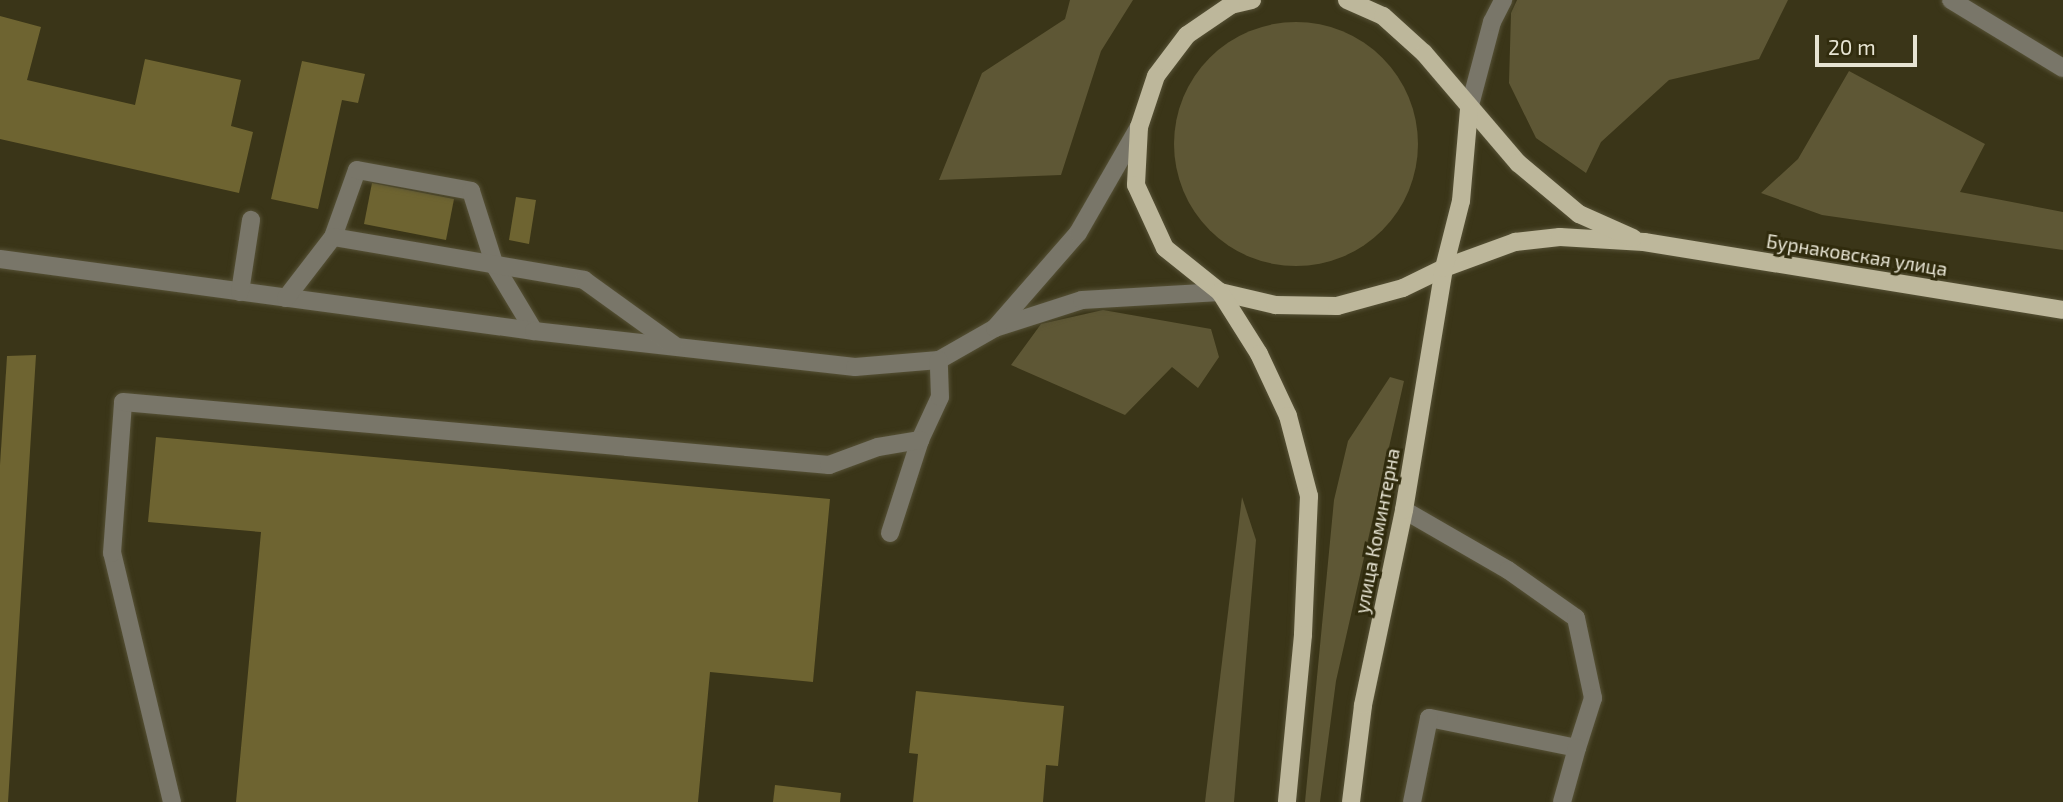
<!DOCTYPE html>
<html>
<head>
<meta charset="utf-8">
<style>
	body { margin:0 }
	#map { position:relative; width:2063px; height:802px; overflow:hidden; background:#3a3518; font-family:"Exo 2",sans-serif }
	div>[style] { position:absolute }
	[style*='--x'] { left:calc(var(--x)*1px); top:calc(var(--y)*1px); width:calc(var(--w)*1px); rotate:calc(var(--a)*1deg) }
	.green>* { inset:0; background:#5e5735 }
	.round { border-radius:50% }
	.building>* { inset:0; background:#6e6431 }
	.roads { filter:drop-shadow(0 0 2px #565136) drop-shadow(0 0 2px #565136) }
	.minor>* { height:18px; margin:-9px; padding:0 9px; transform-origin:9px; border-radius:9px; background:#797669 }
	.major>* { height:18px; margin:-9px; padding:0 9px; transform-origin:9px; border-radius:9px; background:#bdb79b }
	span { translate:-50% -50%; white-space:nowrap; text-align:center; line-height:1.15; -webkit-text-stroke:6px #302b0d; paint-order:stroke }
	.street-label { font-size:19px; color:#e7e4d3 }
	.scale { position:absolute; left:1815px; top:35px; width:102px; height:32px; box-sizing:border-box; border:4px solid #e7e4d3; border-top:0; padding-left:9px; font-size:21px; line-height:24px; white-space:nowrap; color:#e7e4d3; -webkit-text-stroke:5px #302b0d; paint-order:stroke }
</style>
</head>
<body>
<div id="map">
	<div class="green">
		<div style="clip-path:polygon(1070px 0,1133px 0,1101px 51px,1061px 175px,939px 180px,982px 73px,1065px 19px)"></div>
		<div style="clip-path:polygon(1517px 0,1788px 0,1759px 59px,1669px 80px,1601px 142px,1586px 173px,1536px 138px,1509px 83px,1511px 13px)"></div>
		<div class="round" style="left:1174px;top:22px;width:244px;height:244px"></div>
		<div style="clip-path:polygon(1849px 71px,1985px 144px,1960px 192px,2063px 212px,2063px 250px,1822px 215px,1761px 193px,1798px 159px)"></div>
		<div style="clip-path:polygon(1103px 310px,1211px 329px,1219px 357px,1198px 388px,1172px 367px,1125px 415px,1011px 365px,1041px 324px)"></div>
		<div style="clip-path:polygon(1390px 377px,1404px 381px,1336px 681px,1320px 802px,1305px 802px,1334px 500px,1348px 441px)"></div>
		<div style="clip-path:polygon(1242px 497px,1256px 540px,1234px 802px,1205px 802px)"></div>
	</div>
	<div class="building">
		<div style="clip-path:polygon(0 16px,41px 27px,27px 80px,135px 105px,145px 59px,241px 80px,231px 126px,253px 132px,239px 193px,0 139px)"></div>
		<div style="clip-path:polygon(302px 61px,365px 74px,358px 103px,342px 100px,318px 209px,271px 199px)"></div>
		<div style="clip-path:polygon(372px 183px,454px 199px,446px 240px,364px 224px)"></div>
		<div style="clip-path:polygon(516px 197px,536px 200px,529px 244px,509px 240px)"></div>
		<div style="clip-path:polygon(36px 355px,8px 802px,0 802px,0 465px,7px 356px)"></div>
		<div style="clip-path:polygon(156px 437px,830px 499px,813px 682px,710px 672px,698px 802px,236px 802px,261px 532px,148px 522px)"></div>
		<div style="clip-path:polygon(916px 691px,1064px 706px,1058px 766px,1046px 765px,1043px 802px,913px 802px,918px 754px,909px 753px)"></div>
		<div style="clip-path:polygon(775px 785px,841px 793px,840px 802px,773px 802px)"></div>
	</div>
	<div class="roads">
		<div class="minor">
			<div style="--x:1951;--y:0;--w:131;--a:31.3"></div>
			<div style="--x:1469;--y:109;--w:90;--a:-75.2"></div>
			<div style="--x:1492;--y:22;--w:25;--a:-63"></div>
			<div style="--x:333;--y:237;--w:71;--a:-70.3"></div>
			<div style="--x:357;--y:170;--w:116;--a:10.4"></div>
			<div style="--x:471;--y:191;--w:79;--a:72.3"></div>
			<div style="--x:495;--y:266;--w:76;--a:59"></div>
			<div style="--x:0;--y:259;--w:539;--a:7.68"></div>
			<div style="--x:534;--y:331;--w:323;--a:6.4"></div>
			<div style="--x:855;--y:367;--w:84;--a:-4.8"></div>
			<div style="--x:939;--y:360;--w:64;--a:-29.7"></div>
			<div style="--x:995;--y:328;--w:91;--a:-17.8"></div>
			<div style="--x:1082;--y:300;--w:138;--a:-3.3"></div>
			<div style="--x:240;--y:292;--w:73;--a:-81.3"></div>
			<div style="--x:286;--y:298;--w:77;--a:-52.4"></div>
			<div style="--x:333;--y:237;--w:255;--a:9.7"></div>
			<div style="--x:584;--y:280;--w:111;--a:35.8"></div>
			<div style="--x:995;--y:328;--w:126;--a:-48.9"></div>
			<div style="--x:1078;--y:233;--w:122;--a:-60.1"></div>
			<div style="--x:1404;--y:510;--w:120;--a:30"></div>
			<div style="--x:1508;--y:570;--w:83;--a:35.2"></div>
			<div style="--x:1576;--y:618;--w:82;--a:78"></div>
			<div style="--x:1593;--y:698;--w:52;--a:107.7"></div>
			<div style="--x:1577;--y:748;--w:151;--a:-168.5"></div>
			<div style="--x:1429;--y:718;--w:86;--a:101.4"></div>
			<div style="--x:890;--y:533;--w:98;--a:-72.1"></div>
			<div style="--x:920;--y:440;--w:47;--a:-65.1"></div>
			<div style="--x:940;--y:397;--w:37;--a:-92"></div>
			<div style="--x:172;--y:802;--w:256;--a:-103.5"></div>
			<div style="--x:112;--y:553;--w:151;--a:-85.8"></div>
			<div style="--x:123;--y:402;--w:709;--a:5.1"></div>
			<div style="--x:829;--y:465;--w:52;--a:-20.2"></div>
			<div style="--x:878;--y:447;--w:43;--a:-9.5"></div>
			<div style="--x:1562;--y:802;--w:56;--a:-74.5"></div>
		</div>
		<div class="major">
			<div style="--x:1252;--y:0;--w:22;--a:167"></div>
			<div style="--x:1231;--y:5;--w:53;--a:145.7"></div>
			<div style="--x:1187;--y:35;--w:51;--a:127.1"></div>
			<div style="--x:1156;--y:76;--w:54;--a:108.4"></div>
			<div style="--x:1139;--y:127;--w:58;--a:93"></div>
			<div style="--x:1136;--y:185;--w:69;--a:65.3"></div>
			<div style="--x:1165;--y:248;--w:70;--a:38.7"></div>
			<div style="--x:1220;--y:292;--w:57;--a:13.3"></div>
			<div style="--x:1275;--y:305;--w:62;--a:0.9"></div>
			<div style="--x:1337;--y:306;--w:68;--a:-15.3"></div>
			<div style="--x:1403;--y:288;--w:46;--a:-26"></div>
			<div style="--x:1444;--y:268;--w:76;--a:-20.1"></div>
			<div style="--x:1515;--y:242;--w:45;--a:-6.3"></div>
			<div style="--x:1560;--y:237;--w:84;--a:3.4"></div>
			<div style="--x:1644;--y:242;--w:424;--a:9.2"></div>
			<div style="--x:1347;--y:0;--w:39;--a:24"></div>
			<div style="--x:1383;--y:16;--w:55;--a:42.1"></div>
			<div style="--x:1424;--y:53;--w:145;--a:49.5"></div>
			<div style="--x:1518;--y:163;--w:80;--a:39.9"></div>
			<div style="--x:1579;--y:214;--w:59;--a:24"></div>
			<div style="--x:1220;--y:292;--w:73;--a:57.8"></div>
			<div style="--x:1259;--y:354;--w:68;--a:64.9"></div>
			<div style="--x:1288;--y:416;--w:83;--a:75.3"></div>
			<div style="--x:1309;--y:496;--w:139;--a:92.5"></div>
			<div style="--x:1303;--y:635;--w:168;--a:95.5"></div>
			<div style="--x:1351;--y:802;--w:98;--a:-82.9"></div>
			<div style="--x:1363;--y:705;--w:199;--a:-78.1"></div>
			<div style="--x:1404;--y:510;--w:245;--a:-80.6"></div>
			<div style="--x:1444;--y:268;--w:69;--a:-75.8"></div>
			<div style="--x:1461;--y:201;--w:92;--a:-85"></div>
		</div>
	</div>
	<div class="street-label">
		<span style="left:1857px;top:255px;rotate:9deg">Бурнаковская улица</span>
		<span style="left:1377px;top:531px;rotate:-79deg">улица Коминтерна</span>
	</div>
	<div class="scale">20 m</div>
</div>
</body>
</html>
